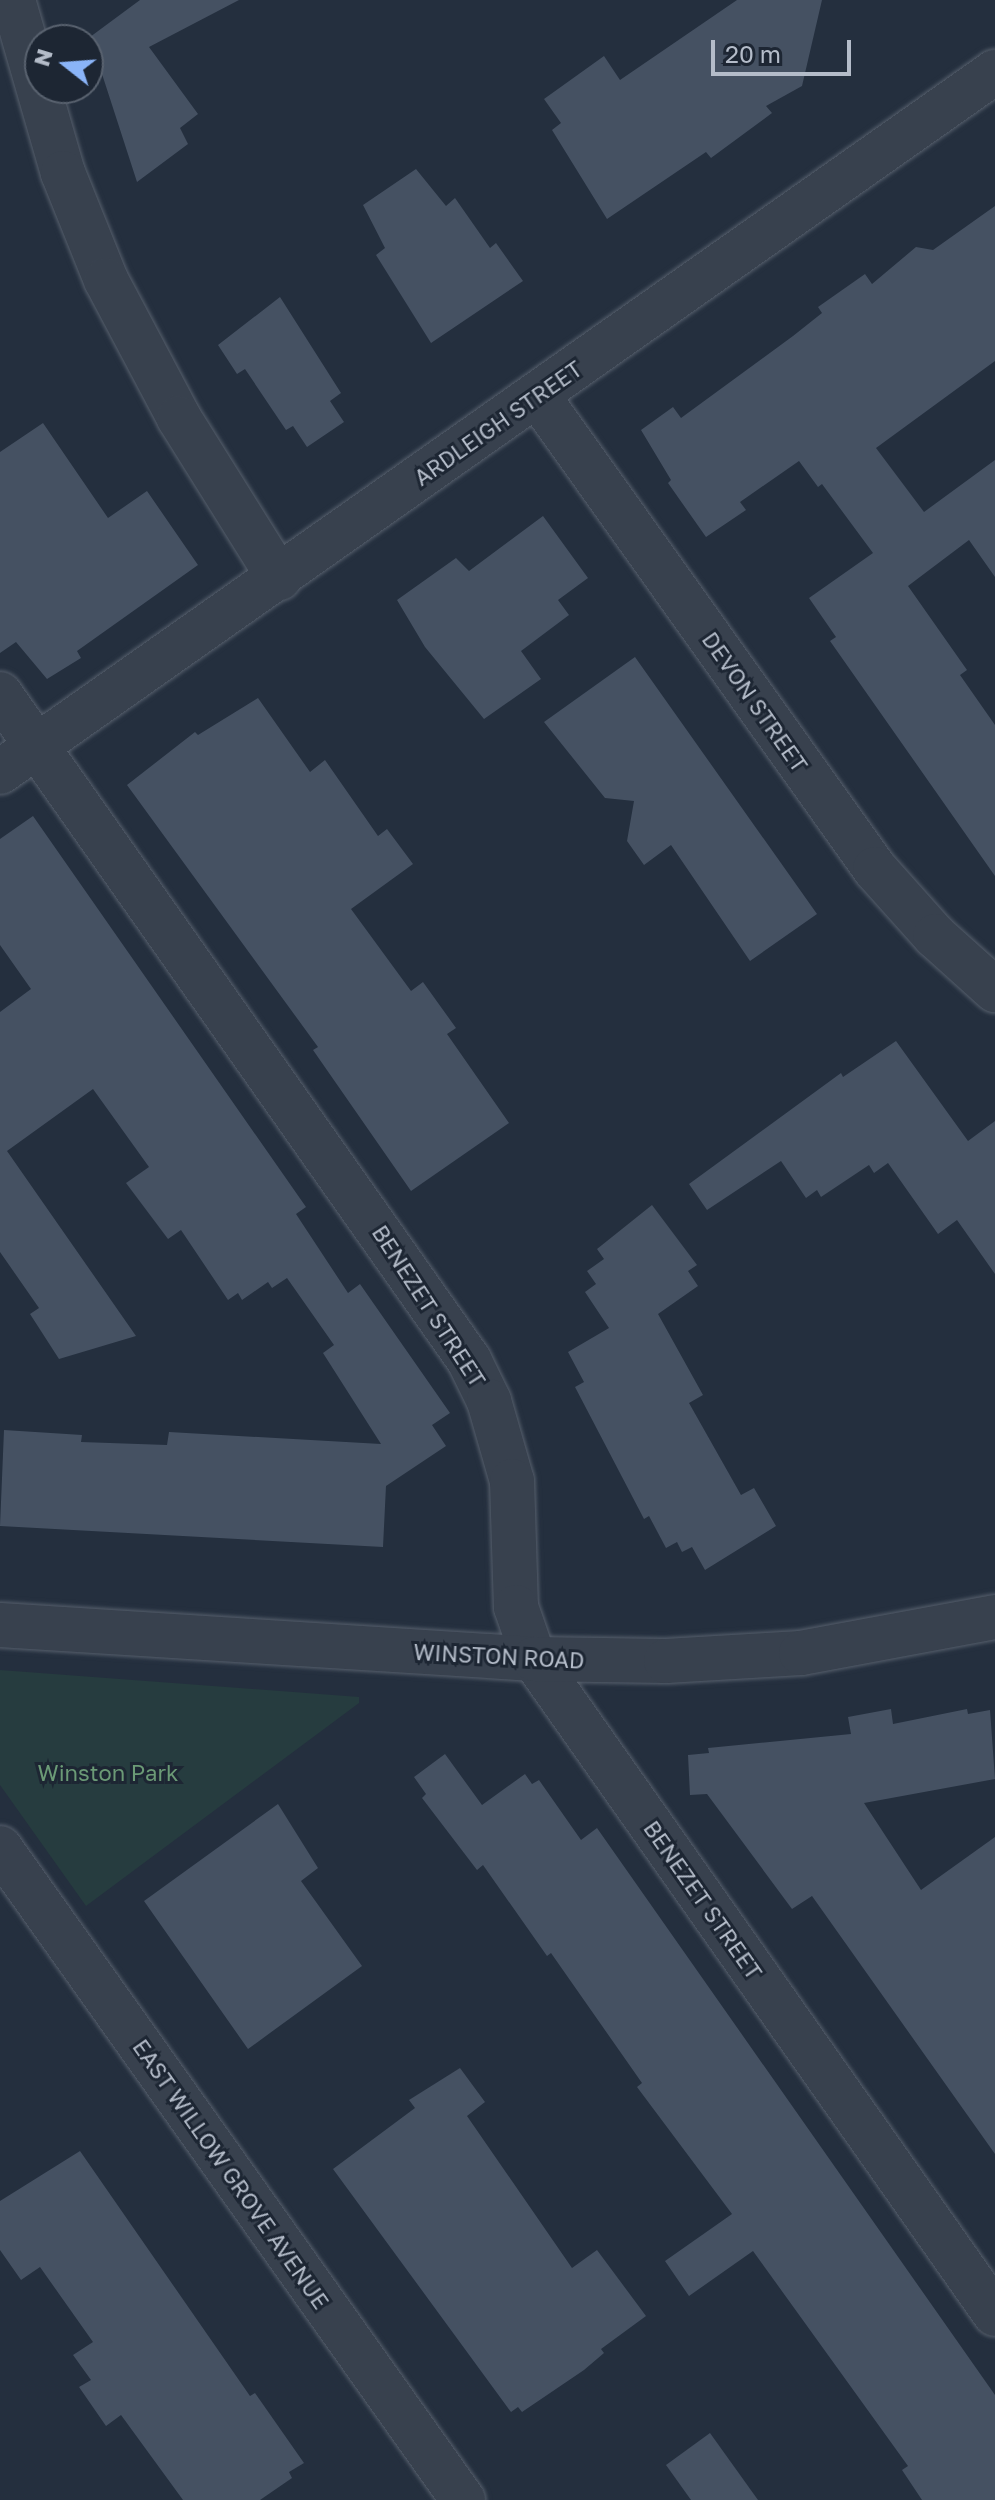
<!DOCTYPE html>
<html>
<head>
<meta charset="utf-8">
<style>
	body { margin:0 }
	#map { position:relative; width:995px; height:2500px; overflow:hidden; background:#242f3e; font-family:"Golos Text",sans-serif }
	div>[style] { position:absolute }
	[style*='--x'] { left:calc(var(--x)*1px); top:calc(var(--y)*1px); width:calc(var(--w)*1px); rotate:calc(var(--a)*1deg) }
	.green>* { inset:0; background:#263c3f }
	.building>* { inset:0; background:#455162 }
	.roads { filter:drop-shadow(0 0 2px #565f6c) drop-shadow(0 0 2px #565f6c) }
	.minor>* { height:44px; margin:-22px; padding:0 22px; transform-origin:22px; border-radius:22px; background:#38414e }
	span { translate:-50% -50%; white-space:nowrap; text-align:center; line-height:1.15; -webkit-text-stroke:6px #1d2633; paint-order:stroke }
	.street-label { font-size:22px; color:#b4bcc9 }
	.park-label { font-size:22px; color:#6b9a76 }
	.north { position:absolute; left:24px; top:24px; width:80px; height:80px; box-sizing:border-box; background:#1d2633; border:2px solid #59626f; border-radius:50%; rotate:287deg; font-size:22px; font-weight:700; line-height:32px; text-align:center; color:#b4bcc9 }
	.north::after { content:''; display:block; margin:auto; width:28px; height:36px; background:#8ab4f8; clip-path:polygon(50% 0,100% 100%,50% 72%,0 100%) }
	.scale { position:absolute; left:711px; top:40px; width:140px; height:36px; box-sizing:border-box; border:4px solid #b4bcc9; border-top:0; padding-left:10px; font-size:24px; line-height:28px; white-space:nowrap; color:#b4bcc9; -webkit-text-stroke:6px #1d2633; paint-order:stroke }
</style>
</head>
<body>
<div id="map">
	<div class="green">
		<div style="clip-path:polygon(0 1670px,359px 1697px,359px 1703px,86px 1906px,0 1785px)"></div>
	</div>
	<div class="building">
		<div style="clip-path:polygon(140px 0,239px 0,149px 47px,198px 114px,180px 128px,188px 144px,137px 182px,90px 37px)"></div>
		<div style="clip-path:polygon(737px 0,822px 0,802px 86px,766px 106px,772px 113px,711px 158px,706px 152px,607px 219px,552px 130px,561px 123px,544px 99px,604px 56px,620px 80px)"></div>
		<div style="clip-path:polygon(416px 169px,446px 206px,455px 198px,490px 248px,496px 243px,523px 281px,431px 343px,376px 255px,385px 248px,363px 205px)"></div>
		<div style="clip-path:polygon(995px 206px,995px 361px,876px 448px,924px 512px,995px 460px,995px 577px,969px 540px,908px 586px,967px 670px,960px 675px,995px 725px,995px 876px,830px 641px,836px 637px,809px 598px,873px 553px,822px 484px,818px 487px,799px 461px,740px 502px,746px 510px,706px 537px,668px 483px,671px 480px,641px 430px,673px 407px,681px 418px,793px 336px,822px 313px,818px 307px,865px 274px,872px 284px,916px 247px,933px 250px)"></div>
		<div style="clip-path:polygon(280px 297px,341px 393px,330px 401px,344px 422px,307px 447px,293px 426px,286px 430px,245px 369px,237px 374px,218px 345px)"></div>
		<div style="clip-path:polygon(43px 423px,108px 518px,147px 491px,198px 565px,77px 651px,81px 658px,47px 679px,16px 642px,0 653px,0 452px)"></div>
		<div style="clip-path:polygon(543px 516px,588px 578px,558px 600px,569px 615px,521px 651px,541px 679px,484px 719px,425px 647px,397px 600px,456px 558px,469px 571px)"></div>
		<div style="clip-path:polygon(635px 657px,817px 914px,750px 961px,671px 845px,644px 865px,627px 841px,634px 801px,605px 798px,544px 722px)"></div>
		<div style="clip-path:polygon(258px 698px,310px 772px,325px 760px,378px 836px,387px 829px,413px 864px,351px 909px,411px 991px,423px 982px,456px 1028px,447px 1034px,509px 1123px,411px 1191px,313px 1050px,318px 1047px,127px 785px,195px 732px,198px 735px)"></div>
		<div style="clip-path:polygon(33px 816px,306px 1207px,296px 1214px,348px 1293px,360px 1284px,450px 1413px,432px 1425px,446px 1446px,386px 1486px,383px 1547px,0 1526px,4px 1430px,82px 1435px,81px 1442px,167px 1445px,169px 1432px,381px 1444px,323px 1353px,334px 1345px,287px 1278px,272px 1288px,268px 1282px,242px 1300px,238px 1293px,228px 1300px,181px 1230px,168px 1239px,126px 1183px,149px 1167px,93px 1089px,7px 1151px,136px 1336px,59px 1359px,30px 1314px,39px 1308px,0 1252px,0 1012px,31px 989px,0 945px,0 839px)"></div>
		<div style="clip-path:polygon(896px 1041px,968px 1141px,995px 1121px,995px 1274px,957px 1220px,938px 1234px,888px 1163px,874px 1173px,869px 1165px,821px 1197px,817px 1190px,806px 1198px,781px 1161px,707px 1210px,689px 1184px,841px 1073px,843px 1077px)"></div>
		<div style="clip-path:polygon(652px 1205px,697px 1265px,688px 1271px,698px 1286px,658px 1314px,703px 1395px,689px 1403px,741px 1495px,754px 1488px,776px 1526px,705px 1570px,692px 1547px,682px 1552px,677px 1542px,666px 1548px,649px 1516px,644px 1519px,575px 1387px,584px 1382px,568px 1352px,609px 1328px,585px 1292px,596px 1284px,587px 1271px,604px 1259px,597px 1249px)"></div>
		<div style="clip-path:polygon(891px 1709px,893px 1724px,967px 1709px,968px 1714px,990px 1710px,995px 1779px,864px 1803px,921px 1890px,995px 1837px,995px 2154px,812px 1896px,792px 1909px,707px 1794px,690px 1795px,688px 1755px,709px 1753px,708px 1748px,851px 1734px,848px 1717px)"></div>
		<div style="clip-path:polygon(445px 1754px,482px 1805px,525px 1774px,532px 1784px,539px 1780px,581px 1840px,597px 1828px,995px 2395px,995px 2500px,922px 2500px,902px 2470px,908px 2466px,753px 2251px,689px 2296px,665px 2261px,732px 2214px,637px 2087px,642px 2083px,551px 1953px,547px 1956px,483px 1865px,477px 1870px,422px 1798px,426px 1794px,414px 1777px)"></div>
		<div style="clip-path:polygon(278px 1804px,318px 1868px,301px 1881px,362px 1966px,248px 2049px,144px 1901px)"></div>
		<div style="clip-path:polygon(460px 2068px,485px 2102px,467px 2116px,572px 2268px,597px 2250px,646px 2316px,601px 2349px,604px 2353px,584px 2370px,522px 2412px,518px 2407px,511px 2412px,333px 2169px,415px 2108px,409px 2100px)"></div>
		<div style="clip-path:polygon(80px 2151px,250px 2396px,255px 2393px,304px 2463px,289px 2472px,292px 2478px,260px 2500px,183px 2500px,121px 2415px,106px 2426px,79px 2387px,91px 2380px,73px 2355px,93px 2342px,40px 2267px,21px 2280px,0 2250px,0 2201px)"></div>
		<div style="clip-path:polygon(710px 2433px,758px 2500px,691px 2500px,666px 2465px)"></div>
	</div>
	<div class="roads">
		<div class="minor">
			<div style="--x:13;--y:0;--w:180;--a:73.9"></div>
			<div style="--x:63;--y:173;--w:115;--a:68.1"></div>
			<div style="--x:106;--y:280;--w:156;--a:62.1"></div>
			<div style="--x:179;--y:418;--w:189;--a:58"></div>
			<div style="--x:537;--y:395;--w:582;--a:54.51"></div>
			<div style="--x:875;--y:869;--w:90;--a:48.2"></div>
			<div style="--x:935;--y:936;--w:81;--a:42"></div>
			<div style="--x:0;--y:694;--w:815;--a:54.85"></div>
			<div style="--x:469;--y:1360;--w:46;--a:64"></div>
			<div style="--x:489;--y:1401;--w:83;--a:74"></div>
			<div style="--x:512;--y:1481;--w:126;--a:88.2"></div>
			<div style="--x:516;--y:1607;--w:55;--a:70.9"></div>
			<div style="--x:534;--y:1659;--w:801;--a:54.86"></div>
			<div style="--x:0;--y:772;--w:1217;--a:-35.13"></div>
			<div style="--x:0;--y:1625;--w:535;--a:3.64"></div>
			<div style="--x:534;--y:1659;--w:132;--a:0.9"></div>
			<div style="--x:666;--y:1661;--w:135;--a:-3.4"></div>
			<div style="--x:801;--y:1653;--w:197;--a:-10.5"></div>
			<div style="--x:0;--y:1848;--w:800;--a:54.62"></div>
		</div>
	</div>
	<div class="street-label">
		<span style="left:498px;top:423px;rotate:-35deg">ARDLEIGH STREET</span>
		<span style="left:755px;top:702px;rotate:55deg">DEVON STREET</span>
		<span style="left:429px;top:1306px;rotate:57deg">BENEZET STREET</span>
		<span style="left:499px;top:1656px;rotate:3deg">WINSTON ROAD</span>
		<span style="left:703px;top:1900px;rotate:55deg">BENEZET STREET</span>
		<span style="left:231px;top:2174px;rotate:55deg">EAST WILLOW GROVE AVENUE</span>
	</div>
	<div class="park-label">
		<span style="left:108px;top:1773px">Winston Park</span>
	</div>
	<div class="north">N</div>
	<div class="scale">20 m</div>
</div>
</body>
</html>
